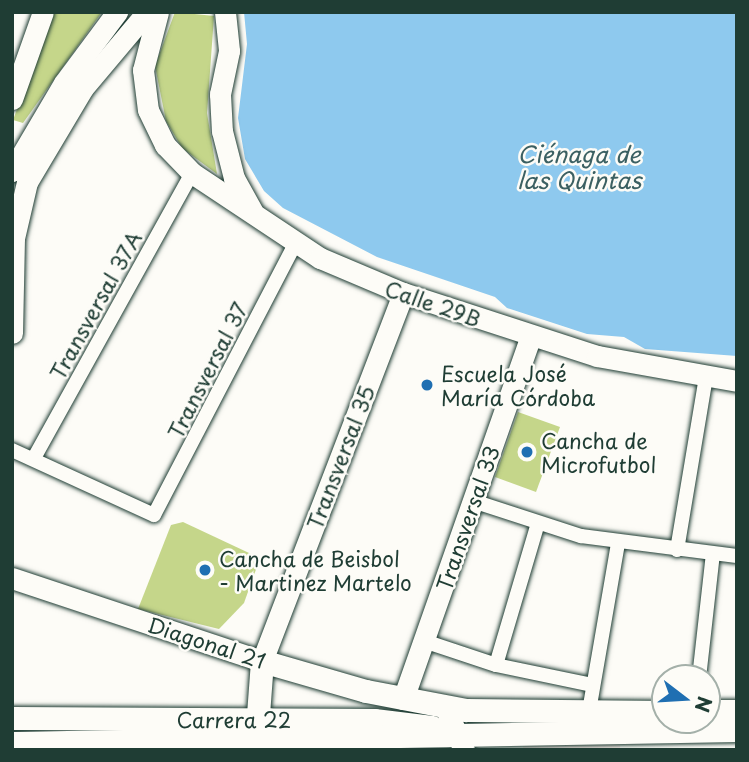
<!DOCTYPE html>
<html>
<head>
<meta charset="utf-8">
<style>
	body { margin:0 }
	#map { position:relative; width:749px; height:762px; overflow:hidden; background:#fdfcf7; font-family:"Playpen Sans",sans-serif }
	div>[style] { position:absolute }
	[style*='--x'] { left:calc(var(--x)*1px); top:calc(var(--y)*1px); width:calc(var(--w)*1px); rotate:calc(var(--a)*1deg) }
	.built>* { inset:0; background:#fcede9 }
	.green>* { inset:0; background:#c5d68a }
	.water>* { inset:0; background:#8ec9ee }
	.roads { filter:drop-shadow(0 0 2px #1f3d34) drop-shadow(0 0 2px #1f3d34) }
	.street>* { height:14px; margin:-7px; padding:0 7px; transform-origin:7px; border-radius:7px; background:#fdfcf7 }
	.secondary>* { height:21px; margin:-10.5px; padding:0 10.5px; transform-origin:10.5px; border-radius:10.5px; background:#fdfcf7 }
	.primary>* { height:23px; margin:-11.5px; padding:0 11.5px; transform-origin:11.5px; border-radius:11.5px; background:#fdfcf7 }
	.dots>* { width:19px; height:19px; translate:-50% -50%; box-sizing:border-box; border:4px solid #fdfcf7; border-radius:50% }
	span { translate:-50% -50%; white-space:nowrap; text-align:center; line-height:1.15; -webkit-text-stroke:5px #fdfcf7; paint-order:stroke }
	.street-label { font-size:21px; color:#1f3d34 }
	.poi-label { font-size:21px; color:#1f3d34 }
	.left { translate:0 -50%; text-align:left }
	.water-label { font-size:23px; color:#3b6062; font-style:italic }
	.frame { position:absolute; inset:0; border:14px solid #1f3d34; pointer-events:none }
	.north { position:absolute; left:651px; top:664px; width:70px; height:70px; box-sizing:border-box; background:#fdfcf7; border:2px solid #a4b0a9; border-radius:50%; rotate:107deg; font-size:19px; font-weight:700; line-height:28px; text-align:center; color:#1f3d34 }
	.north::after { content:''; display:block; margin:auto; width:24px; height:32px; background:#1f6fb2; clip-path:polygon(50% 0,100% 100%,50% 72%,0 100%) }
</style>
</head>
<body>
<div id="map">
	<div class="built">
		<div style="clip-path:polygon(620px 742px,620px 750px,523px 750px,523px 743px)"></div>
	</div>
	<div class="green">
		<div style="clip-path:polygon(53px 12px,102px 12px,23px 123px,13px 120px)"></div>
		<div style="clip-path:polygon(175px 12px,214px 16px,207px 113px,217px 174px,182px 148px,166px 121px,155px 66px)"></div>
		<div style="clip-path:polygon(518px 412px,560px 427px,536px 492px,495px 477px)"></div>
		<div style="clip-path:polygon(183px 522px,260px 558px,244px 603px,219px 629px,138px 609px,171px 525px)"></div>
	</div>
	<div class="water">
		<div style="clip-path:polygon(244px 12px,737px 12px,737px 356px,645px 349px,624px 337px,587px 334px,507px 308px,495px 297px,377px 257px,283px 208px,264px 191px,245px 159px,238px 118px,247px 44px)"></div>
	</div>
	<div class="roads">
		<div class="street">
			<div style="--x:12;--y:450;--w:156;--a:24.6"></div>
			<div style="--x:154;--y:515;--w:308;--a:-62.5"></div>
			<div style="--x:34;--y:458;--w:326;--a:-61"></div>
			<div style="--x:473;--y:501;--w:114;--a:18"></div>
			<div style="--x:581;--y:536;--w:157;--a:7.3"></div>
			<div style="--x:538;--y:523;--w:148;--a:106.5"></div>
			<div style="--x:496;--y:665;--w:99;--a:11.7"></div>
			<div style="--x:677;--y:550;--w:175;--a:-80.5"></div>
			<div style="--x:424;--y:641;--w:76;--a:18.4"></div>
			<div style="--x:699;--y:678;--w:125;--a:-83.6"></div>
			<div style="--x:588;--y:717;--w:177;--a:-80.2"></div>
		</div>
		<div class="secondary">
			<div style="--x:158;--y:12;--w:60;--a:104.5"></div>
			<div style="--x:143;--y:70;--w:40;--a:82.9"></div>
			<div style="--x:148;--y:110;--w:39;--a:64"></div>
			<div style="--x:165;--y:145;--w:39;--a:46"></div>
			<div style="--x:192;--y:173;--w:154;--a:33.6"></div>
			<div style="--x:320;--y:258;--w:90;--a:22.9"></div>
			<div style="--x:403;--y:293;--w:204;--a:18"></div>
			<div style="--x:597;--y:356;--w:142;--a:10.1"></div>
			<div style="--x:225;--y:12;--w:39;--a:84"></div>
			<div style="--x:229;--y:51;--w:44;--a:101.8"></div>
			<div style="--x:220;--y:94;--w:37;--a:87"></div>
			<div style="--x:222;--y:131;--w:49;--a:75.7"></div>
			<div style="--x:234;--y:178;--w:38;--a:61"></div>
			<div style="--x:12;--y:99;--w:92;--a:-70.4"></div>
			<div style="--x:12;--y:171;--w:102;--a:-59.4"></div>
			<div style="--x:64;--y:83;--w:89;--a:-53.3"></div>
			<div style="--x:12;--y:333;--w:95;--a:-88.8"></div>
			<div style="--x:14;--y:238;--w:57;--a:-76.9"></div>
			<div style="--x:27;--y:182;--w:109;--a:-59.2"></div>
			<div style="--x:83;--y:88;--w:99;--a:-49.9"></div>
			<div style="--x:12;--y:578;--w:263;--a:18.4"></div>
			<div style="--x:262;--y:661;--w:394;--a:-69"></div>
			<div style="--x:403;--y:699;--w:385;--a:-70.6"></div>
			<div style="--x:445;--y:707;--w:47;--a:66.2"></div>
		</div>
		<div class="primary">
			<div style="--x:707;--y:711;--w:30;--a:0"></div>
			<div style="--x:12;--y:718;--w:362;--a:0.3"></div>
			<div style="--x:374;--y:720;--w:58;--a:6.9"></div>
			<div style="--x:256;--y:741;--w:80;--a:-85.7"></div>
			<div style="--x:262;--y:661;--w:108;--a:16.1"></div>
			<div style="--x:366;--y:691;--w:102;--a:10.8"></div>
			<div style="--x:466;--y:710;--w:199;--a:0.6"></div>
			<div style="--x:12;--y:743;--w:725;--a:-1.03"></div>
		</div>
	</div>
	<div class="dots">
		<div style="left:427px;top:385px;background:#1f6fb2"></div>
		<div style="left:527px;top:452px;background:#1f6fb2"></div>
		<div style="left:205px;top:570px;background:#1f6fb2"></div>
	</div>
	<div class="street-label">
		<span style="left:433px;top:303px;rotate:19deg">Calle 29B</span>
		<span style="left:95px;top:305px;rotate:-61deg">Transversal 37A</span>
		<span style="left:207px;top:370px;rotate:-63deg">Transversal 37</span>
		<span style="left:340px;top:457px;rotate:-69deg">Transversal 35</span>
		<span style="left:467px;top:518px;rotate:-71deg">Transversal 33</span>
		<span style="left:207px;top:642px;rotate:18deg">Diagonal 21</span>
		<span style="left:234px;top:719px">Carrera 22</span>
	</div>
	<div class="poi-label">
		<span class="left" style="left:441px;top:385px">Escuela José<br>María Córdoba</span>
		<span class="left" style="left:541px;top:452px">Cancha de<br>Microfutbol</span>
		<span class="left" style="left:219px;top:570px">Cancha de Beisbol<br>- Martinez Martelo</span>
	</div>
	<div class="water-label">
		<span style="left:579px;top:167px">Ciénaga de<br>las Quintas</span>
	</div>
	<div class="frame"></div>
	<div class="north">N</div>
</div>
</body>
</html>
